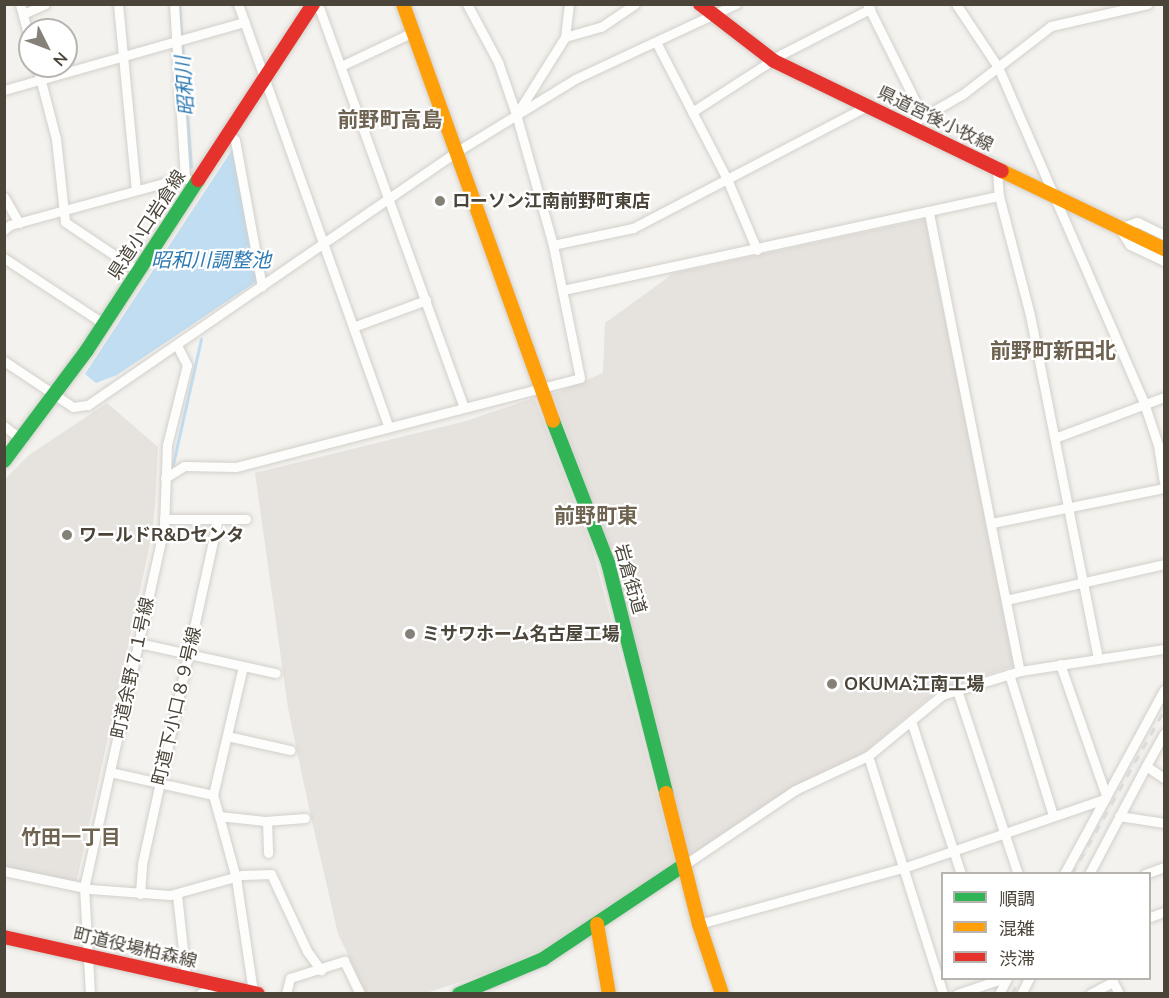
<!DOCTYPE html>
<html>
<head>
<meta charset="utf-8">
<style>
	body { margin:0 }
	#map { position:relative; width:1169px; height:998px; overflow:hidden; background:#f4f2ee; font-family:"Nunito Sans","Noto Sans JP",sans-serif }
	div>[style] { position:absolute }
	[style*='--x'] { left:calc(var(--x)*1px); top:calc(var(--y)*1px); width:calc(var(--w)*1px); rotate:calc(var(--a)*1deg) }
	.industrial>* { inset:0; background:#e6e2de }
	.water>* { inset:0; background:#c0ddf1 }
	.stream>* { height:3px; margin:-1.5px; padding:0 1.5px; transform-origin:1.5px; border-radius:1.5px; background:#c0ddf1 }
	.roads { filter:drop-shadow(0 0 2px #d2d0cb) drop-shadow(0 0 2px #d2d0cb) }
	.street>* { height:9px; margin:-4.5px; padding:0 4.5px; transform-origin:4.5px; border-radius:4.5px; background:#fdfdfc }
	.fast>* { height:14px; margin:-7px; padding:0 7px; transform-origin:7px; border-radius:7px; background:#30b455 }
	.slow>* { height:14px; margin:-7px; padding:0 7px; transform-origin:7px; border-radius:7px; background:#ff9f0a }
	.jam>* { height:14px; margin:-7px; padding:0 7px; transform-origin:7px; border-radius:7px; background:#e5322d }
	.rail>* { height:3px; margin-top:-1.5px; transform-origin:0; background:repeating-linear-gradient(90deg,#dbdbda 0 8px,transparent 0 16px) }
	.dots>* { width:16px; height:16px; translate:-50% -50%; box-sizing:border-box; border:3px solid #fff; border-radius:50% }
	span { translate:-50% -50%; white-space:nowrap; text-align:center; line-height:1.15; -webkit-text-stroke:4.5px #fff; paint-order:stroke }
	.street-label { font-size:18px; color:#4b4439 }
	.poi-label { font-size:18px; color:#4b4439; font-weight:700 }
	.left { translate:0 -50%; text-align:left }
	.water-label { font-size:20px; color:#2e7ab2; font-style:italic }
	.neighbourhood-label { font-size:20px; color:#6e6250; font-weight:700 }
	.quarter-label { font-size:21px; color:#6e6250; font-weight:700 }
	.frame { position:absolute; inset:0; border:6px solid #4b4439; pointer-events:none }
	.legend { position:absolute; left:941px; top:872px; width:210px; height:108px; box-sizing:border-box; background:#fff; border:2px solid #b7b4b0; margin:0; padding:8px 10px; list-style:none; font-size:18px; color:#4b4439 }
	.legend li { display:flex; align-items:center; gap:12px; height:30px }
	.legend b { width:30px; border:2px solid #b7b4b0 }
	.north { position:absolute; left:18px; top:18px; width:60px; height:60px; box-sizing:border-box; background:#fff; border:2px solid #b7b4b0; border-radius:50%; rotate:132deg; font-size:16px; font-weight:700; line-height:24px; text-align:center; color:#4b4439 }
	.north::after { content:''; display:block; margin:auto; width:21px; height:27px; background:#868178; clip-path:polygon(50% 0,100% 100%,50% 72%,0 100%) }
</style>
</head>
<body>
<div id="map">
	<div class="industrial">
		<div style="clip-path:polygon(925px 219px,1014px 666px,937px 691px,865px 752px,813px 780px,690px 861px,614px 564px,553px 394px,603px 373px,605px 323px,674px 273px)"></div>
		<div style="clip-path:polygon(534px 398px,592px 548px,675px 863px,542px 950px,494px 971px,426px 993px,366px 993px,338px 934px,309px 808px,288px 708px,255px 473px,466px 421px)"></div>
		<div style="clip-path:polygon(107px 403px,158px 447px,155px 505px,152px 535px,76px 884px,5px 868px,5px 479px,29px 455px)"></div>
	</div>
	<div class="water">
		<div style="clip-path:polygon(234px 147px,259px 280px,117px 375px,96px 383px,85px 374px)"></div>
	</div>
	<div class="stream">
		<div style="--x:179;--y:4;--w:163;--a:85.8"></div>
		<div style="--x:173;--y:464;--w:128;--a:-77.4"></div>
	</div>
	<div class="roads">
		<div class="street">
			<div style="--x:20;--y:4;--w:38;--a:75"></div>
			<div style="--x:118;--y:4;--w:187;--a:84.5"></div>
			<div style="--x:174;--y:4;--w:173;--a:86.4"></div>
			<div style="--x:238;--y:4;--w:448;--a:70.4"></div>
			<div style="--x:956;--y:4;--w:76;--a:56.3"></div>
			<div style="--x:998;--y:67;--w:363;--a:66.5"></div>
			<div style="--x:1143;--y:400;--w:47;--a:71.6"></div>
			<div style="--x:1158;--y:445;--w:37;--a:81"></div>
			<div style="--x:313;--y:5;--w:9;--a:36"></div>
			<div style="--x:320;--y:10;--w:423;--a:70.1"></div>
			<div style="--x:868;--y:6;--w:124;--a:63.6"></div>
			<div style="--x:23;--y:14;--w:24;--a:-24"></div>
			<div style="--x:565;--y:37;--w:33;--a:-83"></div>
			<div style="--x:656;--y:42;--w:154;--a:62.6"></div>
			<div style="--x:727;--y:179;--w:77;--a:67.1"></div>
			<div style="--x:37;--y:66;--w:75;--a:75.4"></div>
			<div style="--x:56;--y:139;--w:83;--a:83.8"></div>
			<div style="--x:65;--y:222;--w:88;--a:33.9"></div>
			<div style="--x:341;--y:66;--w:80;--a:-25.3"></div>
			<div style="--x:4;--y:90;--w:250;--a:-15.8"></div>
			<div style="--x:518;--y:112;--w:89;--a:-57.9"></div>
			<div style="--x:565;--y:37;--w:37;--a:-16"></div>
			<div style="--x:601;--y:27;--w:41;--a:-34.1"></div>
			<div style="--x:692;--y:112;--w:107;--a:-32.8"></div>
			<div style="--x:782;--y:54;--w:99;--a:-27.1"></div>
			<div style="--x:909;--y:125;--w:62;--a:-29.9"></div>
			<div style="--x:963;--y:94;--w:111;--a:-37.7"></div>
			<div style="--x:1051;--y:26;--w:99;--a:-12.8"></div>
			<div style="--x:228;--y:134;--w:9;--a:41"></div>
			<div style="--x:235;--y:140;--w:149;--a:79.6"></div>
			<div style="--x:997;--y:170;--w:26;--a:86"></div>
			<div style="--x:999;--y:196;--w:123;--a:75.4"></div>
			<div style="--x:1030;--y:315;--w:350;--a:78.8"></div>
			<div style="--x:4;--y:197;--w:30;--a:60"></div>
			<div style="--x:929;--y:213;--w:467;--a:78.8"></div>
			<div style="--x:4;--y:230;--w:8;--a:-40"></div>
			<div style="--x:10;--y:225;--w:181;--a:-15.3"></div>
			<div style="--x:185;--y:177;--w:13;--a:39"></div>
			<div style="--x:1164;--y:235;--w:30;--a:-154"></div>
			<div style="--x:1137;--y:222;--w:19;--a:162"></div>
			<div style="--x:1119;--y:228;--w:20;--a:57"></div>
			<div style="--x:1130;--y:245;--w:38;--a:25"></div>
			<div style="--x:553;--y:245;--w:82;--a:-12"></div>
			<div style="--x:633;--y:228;--w:264;--a:-27.5"></div>
			<div style="--x:4;--y:258;--w:120;--a:33.4"></div>
			<div style="--x:563;--y:290;--w:446;--a:-12.2"></div>
			<div style="--x:353;--y:327;--w:78;--a:-20.3"></div>
			<div style="--x:4;--y:361;--w:83;--a:33.7"></div>
			<div style="--x:73;--y:407;--w:15;--a:-8"></div>
			<div style="--x:88;--y:405;--w:447;--a:-34.5"></div>
			<div style="--x:456;--y:152;--w:140;--a:-31.5"></div>
			<div style="--x:575;--y:79;--w:178;--a:-25"></div>
			<div style="--x:4;--y:426;--w:23;--a:38"></div>
			<div style="--x:1055;--y:438;--w:116;--a:-20.6"></div>
			<div style="--x:165;--y:478;--w:22;--a:-32"></div>
			<div style="--x:184;--y:466;--w:52;--a:1.1"></div>
			<div style="--x:236;--y:467;--w:355;--a:-14.5"></div>
			<div style="--x:580;--y:378;--w:136;--a:-101.5"></div>
			<div style="--x:553;--y:245;--w:136;--a:-105.8"></div>
			<div style="--x:516;--y:114;--w:55;--a:-109.1"></div>
			<div style="--x:498;--y:62;--w:66;--a:-118.1"></div>
			<div style="--x:164;--y:519;--w:82;--a:0"></div>
			<div style="--x:992;--y:523;--w:176;--a:-11.5"></div>
			<div style="--x:1006;--y:600;--w:162;--a:-12.8"></div>
			<div style="--x:139;--y:643;--w:140;--a:12.4"></div>
			<div style="--x:1060;--y:664;--w:139;--a:70.7"></div>
			<div style="--x:1009;--y:674;--w:148;--a:72.7"></div>
			<div style="--x:957;--y:690;--w:194;--a:71.7"></div>
			<div style="--x:911;--y:721;--w:161;--a:71.9"></div>
			<div style="--x:227;--y:736;--w:65;--a:12.5"></div>
			<div style="--x:868;--y:756;--w:250;--a:72.5"></div>
			<div style="--x:1146;--y:766;--w:37;--a:-61"></div>
			<div style="--x:110;--y:772;--w:106;--a:12.6"></div>
			<div style="--x:213;--y:795;--w:22;--a:74"></div>
			<div style="--x:219;--y:816;--w:46;--a:6.2"></div>
			<div style="--x:265;--y:821;--w:40;--a:-4.3"></div>
			<div style="--x:213;--y:795;--w:132;--a:-76.9"></div>
			<div style="--x:219;--y:816;--w:64;--a:74.7"></div>
			<div style="--x:236;--y:878;--w:115;--a:81.5"></div>
			<div style="--x:1119;--y:816;--w:46;--a:8.8"></div>
			<div style="--x:267;--y:821;--w:32;--a:88"></div>
			<div style="--x:684;--y:865;--w:134;--a:-34"></div>
			<div style="--x:795;--y:790;--w:81;--a:-25"></div>
			<div style="--x:868;--y:756;--w:96;--a:-39.5"></div>
			<div style="--x:942;--y:695;--w:82;--a:-17.1"></div>
			<div style="--x:1020;--y:671;--w:146;--a:-8.7"></div>
			<div style="--x:4;--y:871;--w:88;--a:11.8"></div>
			<div style="--x:90;--y:889;--w:80;--a:4.3"></div>
			<div style="--x:170;--y:895;--w:75;--a:-15.5"></div>
			<div style="--x:242;--y:875;--w:29;--a:-2"></div>
			<div style="--x:271;--y:874;--w:85;--a:64.9"></div>
			<div style="--x:307;--y:951;--w:24;--a:54"></div>
			<div style="--x:1064;--y:874;--w:209;--a:-61.5"></div>
			<div style="--x:1089;--y:874;--w:122;--a:-62.2"></div>
			<div style="--x:1146;--y:766;--w:22;--a:34"></div>
			<div style="--x:1145;--y:874;--w:20;--a:-20"></div>
			<div style="--x:140;--y:894;--w:30;--a:-86"></div>
			<div style="--x:142;--y:864;--w:353;--a:-77.6"></div>
			<div style="--x:177;--y:895;--w:82;--a:83.7"></div>
			<div style="--x:1150;--y:917;--w:15;--a:-20"></div>
			<div style="--x:699;--y:924;--w:212;--a:-15.4"></div>
			<div style="--x:903;--y:868;--w:213;--a:-18.9"></div>
			<div style="--x:1111;--y:978;--w:18;--a:63"></div>
			<div style="--x:90;--y:994;--w:106;--a:-93.2"></div>
			<div style="--x:84;--y:888;--w:370;--a:-77.5"></div>
			<div style="--x:164;--y:527;--w:82;--a:-87.9"></div>
			<div style="--x:167;--y:445;--w:82;--a:-76"></div>
			<div style="--x:187;--y:365;--w:22;--a:-117"></div>
			<div style="--x:200;--y:994;--w:20;--a:-30"></div>
			<div style="--x:286;--y:994;--w:16;--a:-76"></div>
			<div style="--x:290;--y:978;--w:57;--a:-17.5"></div>
			<div style="--x:344;--y:961;--w:37;--a:64"></div>
			<div style="--x:957;--y:994;--w:50;--a:-18.8"></div>
			<div style="--x:999;--y:994;--w:18;--a:-63"></div>
			<div style="--x:1021;--y:994;--w:18;--a:-63"></div>
			<div style="--x:1090;--y:994;--w:26;--a:-28"></div>
		</div>
		<div class="fast">
			<div style="--x:553;--y:421;--w:152;--a:68.8"></div>
			<div style="--x:608;--y:563;--w:237;--a:75.8"></div>
			<div style="--x:4;--y:461;--w:139;--a:-53.2"></div>
			<div style="--x:87;--y:350;--w:203;--a:-56.9"></div>
			<div style="--x:459;--y:994;--w:91;--a:-22.6"></div>
			<div style="--x:543;--y:959;--w:169;--a:-33.7"></div>
		</div>
		<div class="slow">
			<div style="--x:403;--y:4;--w:443;--a:70.2"></div>
			<div style="--x:1002;--y:171;--w:180;--a:25.7"></div>
			<div style="--x:666;--y:793;--w:135;--a:75.9"></div>
			<div style="--x:699;--y:924;--w:74;--a:71.8"></div>
			<div style="--x:597;--y:924;--w:71;--a:80.3"></div>
		</div>
		<div class="jam">
			<div style="--x:700;--y:4;--w:93;--a:37.6"></div>
			<div style="--x:774;--y:61;--w:253;--a:25.8"></div>
			<div style="--x:198;--y:180;--w:210;--a:-56.8"></div>
			<div style="--x:4;--y:937;--w:260;--a:12.6"></div>
		</div>
	</div>
	<div class="rail">
		<div style="--x:1072;--y:874;--w:187;--a:-60.6"></div>
		<div style="--x:1012;--y:994;--w:18;--a:-63"></div>
	</div>
	<div class="dots">
		<div style="left:440px;top:201px;background:#868178"></div>
		<div style="left:67px;top:535px;background:#868178"></div>
		<div style="left:410px;top:634px;background:#868178"></div>
		<div style="left:832px;top:684px;background:#868178"></div>
	</div>
	<div class="street-label">
		<span style="left:935px;top:119px;rotate:26deg">県道宮後小牧線</span>
		<span style="left:147px;top:225px;rotate:-57deg">県道小口岩倉線</span>
		<span style="left:630px;top:579px;rotate:74deg">岩倉街道</span>
		<span style="left:133px;top:668px;rotate:-78deg">町道余野７１号線</span>
		<span style="left:177px;top:706px;rotate:-77deg">町道下小口８９号線</span>
		<span style="left:135px;top:948px;rotate:13deg">町道役場柏森線</span>
	</div>
	<div class="poi-label">
		<span class="left" style="left:452px;top:201px">ローソン江南前野町東店</span>
		<span class="left" style="left:79px;top:535px">ワールドR&amp;Dセンタ</span>
		<span class="left" style="left:422px;top:634px">ミサワホーム名古屋工場</span>
		<span class="left" style="left:844px;top:684px">OKUMA江南工場</span>
	</div>
	<div class="water-label">
		<span style="left:185px;top:86px;rotate:-94deg">昭和川</span>
		<span style="left:211px;top:260px">昭和川調整池</span>
	</div>
	<div class="neighbourhood-label">
		<span style="left:71px;top:837px">竹田一丁目</span>
	</div>
	<div class="quarter-label">
		<span style="left:390px;top:120px">前野町高島</span>
		<span style="left:1053px;top:351px">前野町新田北</span>
		<span style="left:596px;top:516px">前野町東</span>
	</div>
	<div class="frame"></div>
	<ul class="legend">
	<li><b style="height:8px;background:#30b455"></b>順調</li>
	<li><b style="height:8px;background:#ff9f0a"></b>混雑</li>
	<li><b style="height:8px;background:#e5322d"></b>渋滞</li>
	</ul>
	<div class="north">N</div>
</div>
</body>
</html>
